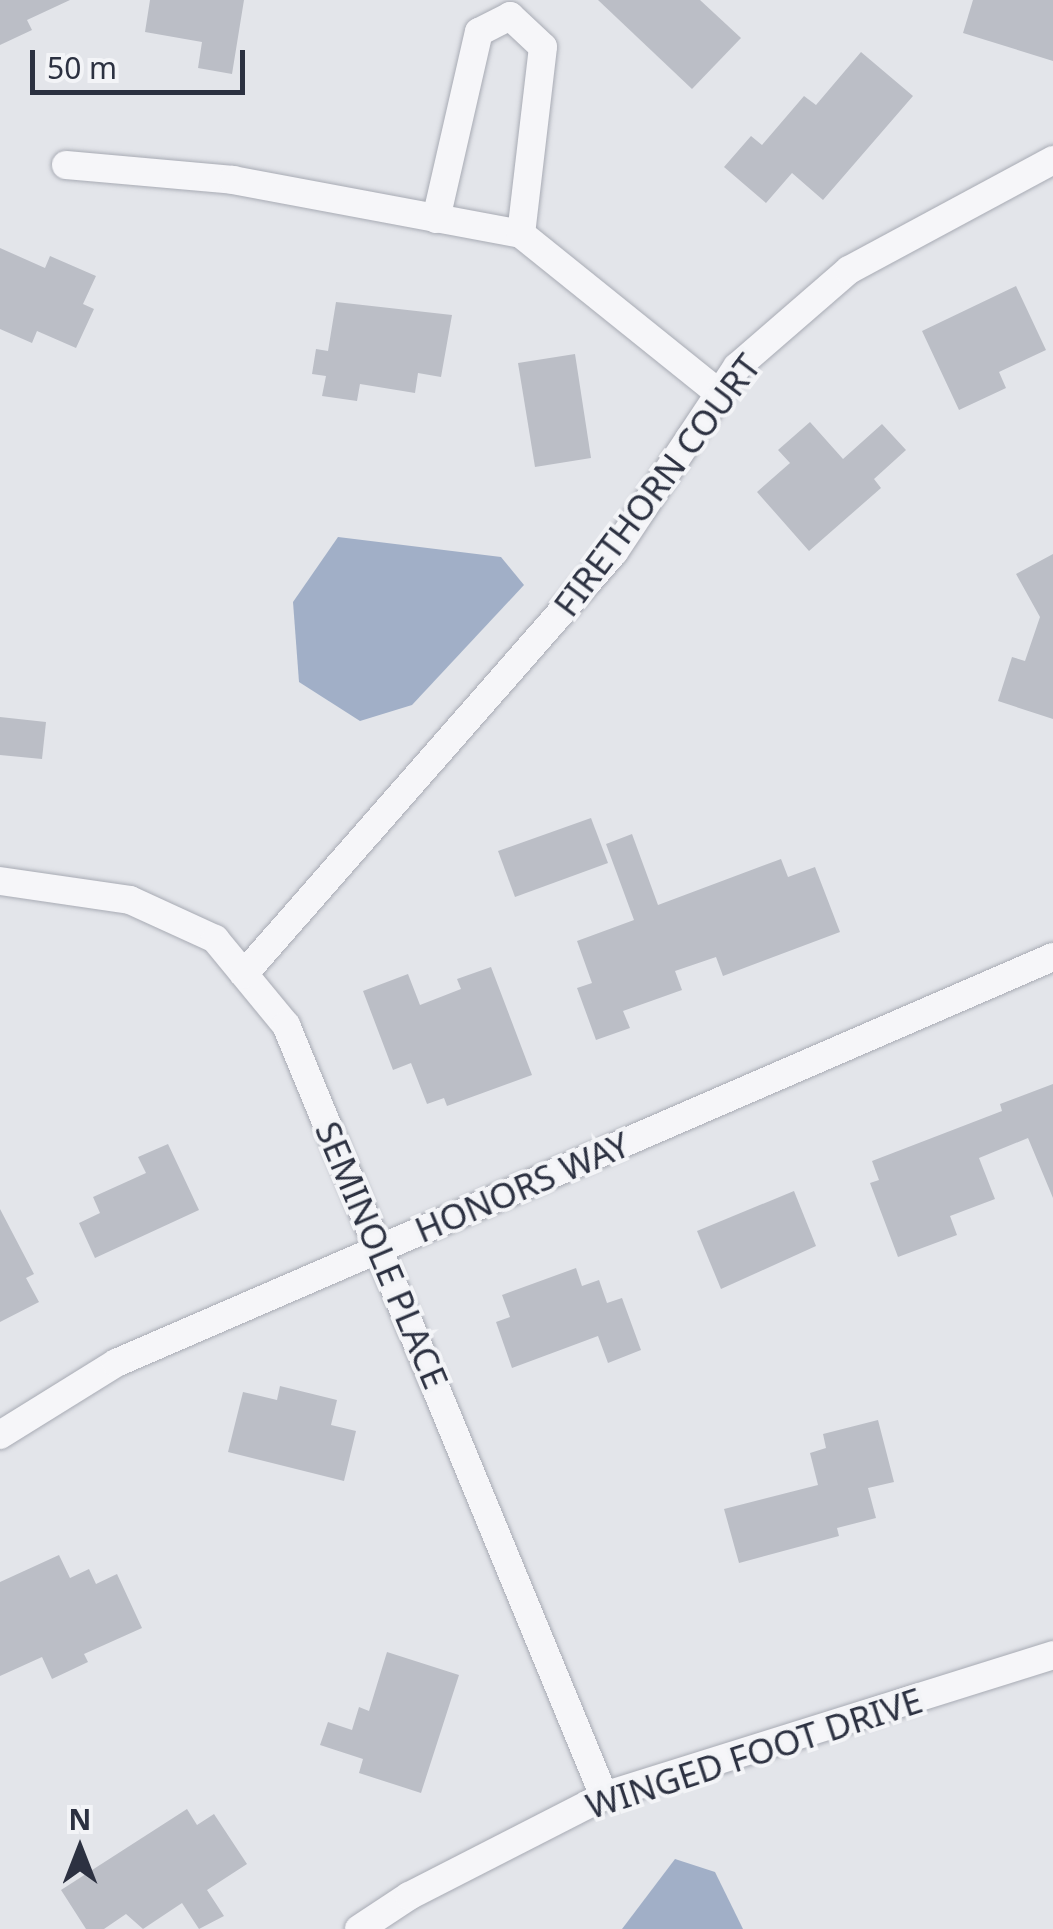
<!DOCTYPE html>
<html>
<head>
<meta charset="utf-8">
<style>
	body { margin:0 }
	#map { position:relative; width:1053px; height:1929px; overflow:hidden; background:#e3e5ea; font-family:"Noto Sans",sans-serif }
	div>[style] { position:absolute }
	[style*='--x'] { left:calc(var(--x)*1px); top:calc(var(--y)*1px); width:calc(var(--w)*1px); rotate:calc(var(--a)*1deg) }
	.water>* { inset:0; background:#a1afc7 }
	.building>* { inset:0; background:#bbbec6 }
	.roads { filter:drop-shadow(0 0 2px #a8abb4) drop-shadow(0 0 2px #a8abb4) }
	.minor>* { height:28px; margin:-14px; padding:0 14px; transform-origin:14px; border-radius:14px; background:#f6f6f9 }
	span { translate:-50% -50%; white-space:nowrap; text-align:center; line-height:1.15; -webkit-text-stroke:8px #f3f4f7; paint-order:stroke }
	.street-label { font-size:35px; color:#2c3141 }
	.north { position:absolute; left:30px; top:1799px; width:100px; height:100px; -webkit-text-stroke:8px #f3f4f7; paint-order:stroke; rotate:0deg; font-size:28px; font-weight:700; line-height:40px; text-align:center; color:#2c3141 }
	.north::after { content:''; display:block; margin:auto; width:35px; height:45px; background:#2c3141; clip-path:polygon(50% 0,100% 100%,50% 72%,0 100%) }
	.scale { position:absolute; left:30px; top:50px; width:215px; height:45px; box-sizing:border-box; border:5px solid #2c3141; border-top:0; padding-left:12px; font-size:30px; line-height:35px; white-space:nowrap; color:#2c3141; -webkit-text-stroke:8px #f3f4f7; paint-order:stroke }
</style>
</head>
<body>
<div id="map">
	<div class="water">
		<div style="clip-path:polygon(338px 537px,501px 557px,524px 585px,412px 705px,360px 721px,299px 682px,293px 602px)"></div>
		<div style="clip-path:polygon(675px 1859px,715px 1872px,743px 1929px,622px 1929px)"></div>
	</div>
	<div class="building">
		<div style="clip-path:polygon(0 0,70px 0,27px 20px,32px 30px,0 45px)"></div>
		<div style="clip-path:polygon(150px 0,244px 0,232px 74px,198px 68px,202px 42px,145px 32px)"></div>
		<div style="clip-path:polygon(598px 0,700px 0,741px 38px,692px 89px)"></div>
		<div style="clip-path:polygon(973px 0,1053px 0,1053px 61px,963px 33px)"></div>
		<div style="clip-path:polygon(861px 52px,913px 96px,823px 200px,792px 173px,766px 203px,724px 167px,751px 136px,762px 145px,804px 96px,816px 105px)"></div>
		<div style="clip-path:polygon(0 248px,45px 268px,50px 256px,96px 276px,83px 304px,94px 309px,76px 348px,37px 331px,32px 343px,0 329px)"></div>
		<div style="clip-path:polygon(1016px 286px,1046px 350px,999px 372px,1006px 388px,959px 410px,922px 331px)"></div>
		<div style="clip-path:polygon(336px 302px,452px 315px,441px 377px,418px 373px,415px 393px,360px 384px,357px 401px,322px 396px,326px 376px,312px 374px,316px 349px,328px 351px)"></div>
		<div style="clip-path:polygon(575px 354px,591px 458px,535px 467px,518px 363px)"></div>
		<div style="clip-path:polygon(810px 422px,843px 459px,882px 424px,906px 450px,874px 479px,881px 488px,809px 551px,757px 492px,790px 463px,778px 450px)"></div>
		<div style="clip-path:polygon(1053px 554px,1053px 719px,998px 701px,1012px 657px,1025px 661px,1040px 617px,1016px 574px)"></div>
		<div style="clip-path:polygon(0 717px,46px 722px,42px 759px,0 755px)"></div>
		<div style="clip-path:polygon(591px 818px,608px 863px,515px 897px,498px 851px)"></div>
		<div style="clip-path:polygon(632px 834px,658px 905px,781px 859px,788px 877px,815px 867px,840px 932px,723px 976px,716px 957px,675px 971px,682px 990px,623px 1011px,630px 1028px,596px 1040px,577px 988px,592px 983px,577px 941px,634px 920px,606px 844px)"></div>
		<div style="clip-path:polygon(491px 967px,532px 1075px,447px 1106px,444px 1098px,427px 1104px,411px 1063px,393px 1070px,363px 991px,408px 974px,420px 1005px,461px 989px,457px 979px)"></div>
		<div style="clip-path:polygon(1053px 1084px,1053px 1198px,1028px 1138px,979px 1158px,995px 1199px,950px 1216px,957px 1235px,898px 1257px,870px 1183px,879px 1180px,872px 1161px,1002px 1111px,1000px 1104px)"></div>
		<div style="clip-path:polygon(168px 1144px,199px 1210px,95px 1258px,79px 1223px,100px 1213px,93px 1197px,146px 1173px,138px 1157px)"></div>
		<div style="clip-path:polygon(794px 1191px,816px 1246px,721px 1289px,697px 1231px)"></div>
		<div style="clip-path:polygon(0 1209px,34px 1274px,26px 1278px,39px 1302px,0 1322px)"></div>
		<div style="clip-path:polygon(576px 1268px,582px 1286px,599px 1280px,607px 1303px,622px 1298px,641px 1350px,608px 1363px,598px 1336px,512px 1368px,496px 1322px,510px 1317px,502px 1295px)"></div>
		<div style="clip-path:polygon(280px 1386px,337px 1400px,331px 1425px,356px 1431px,344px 1481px,228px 1452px,243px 1392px,277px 1400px)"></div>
		<div style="clip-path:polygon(878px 1420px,894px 1482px,868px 1488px,876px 1518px,837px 1528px,839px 1536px,739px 1563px,724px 1509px,818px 1485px,810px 1453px,826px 1448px,823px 1434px)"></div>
		<div style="clip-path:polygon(59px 1555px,70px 1578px,89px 1569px,96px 1584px,117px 1574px,142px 1628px,84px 1654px,88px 1662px,52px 1679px,42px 1657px,0 1676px,0 1582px)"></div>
		<div style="clip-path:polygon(387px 1652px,459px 1675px,421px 1793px,359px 1773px,363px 1759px,320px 1745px,328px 1722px,352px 1730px,359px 1707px,369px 1711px)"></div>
		<div style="clip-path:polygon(187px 1809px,197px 1825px,214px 1814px,247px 1864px,207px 1890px,224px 1916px,199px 1929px,182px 1903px,143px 1929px,126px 1914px,104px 1929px,86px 1929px,61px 1890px)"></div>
	</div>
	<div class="roads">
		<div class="minor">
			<div style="--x:66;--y:165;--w:168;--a:5.1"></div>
			<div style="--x:233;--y:180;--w:293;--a:10.6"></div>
			<div style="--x:521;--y:234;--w:255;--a:38.8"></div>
			<div style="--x:436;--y:219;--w:192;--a:-77.1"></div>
			<div style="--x:479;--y:32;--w:35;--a:-27"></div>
			<div style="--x:510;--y:16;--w:45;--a:43.2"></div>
			<div style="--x:543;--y:47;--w:188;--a:96.7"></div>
			<div style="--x:0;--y:881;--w:131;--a:8.3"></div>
			<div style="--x:130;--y:900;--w:94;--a:24.6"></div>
			<div style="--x:215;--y:939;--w:112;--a:50.5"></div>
			<div style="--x:286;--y:1025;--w:834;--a:67.59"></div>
			<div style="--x:244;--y:974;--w:561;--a:-48.76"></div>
			<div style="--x:614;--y:552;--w:222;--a:-56.4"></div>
			<div style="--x:737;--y:367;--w:148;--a:-40.9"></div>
			<div style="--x:849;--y:270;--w:232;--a:-28.3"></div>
			<div style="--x:0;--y:1435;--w:137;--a:-31.8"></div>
			<div style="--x:116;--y:1363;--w:1021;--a:-23.43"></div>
			<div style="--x:359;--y:1929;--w:60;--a:-33.4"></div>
			<div style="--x:409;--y:1896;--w:219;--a:-27.1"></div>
			<div style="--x:604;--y:1796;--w:471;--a:-17.4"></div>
		</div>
	</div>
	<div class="street-label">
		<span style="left:657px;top:485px;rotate:-53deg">FIRETHORN COURT</span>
		<span style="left:522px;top:1187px;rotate:-23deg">HONORS WAY</span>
		<span style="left:382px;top:1255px;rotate:67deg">SEMINOLE PLACE</span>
		<span style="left:754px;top:1753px;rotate:-18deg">WINGED FOOT DRIVE</span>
	</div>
	<div class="north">N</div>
	<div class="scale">50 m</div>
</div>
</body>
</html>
